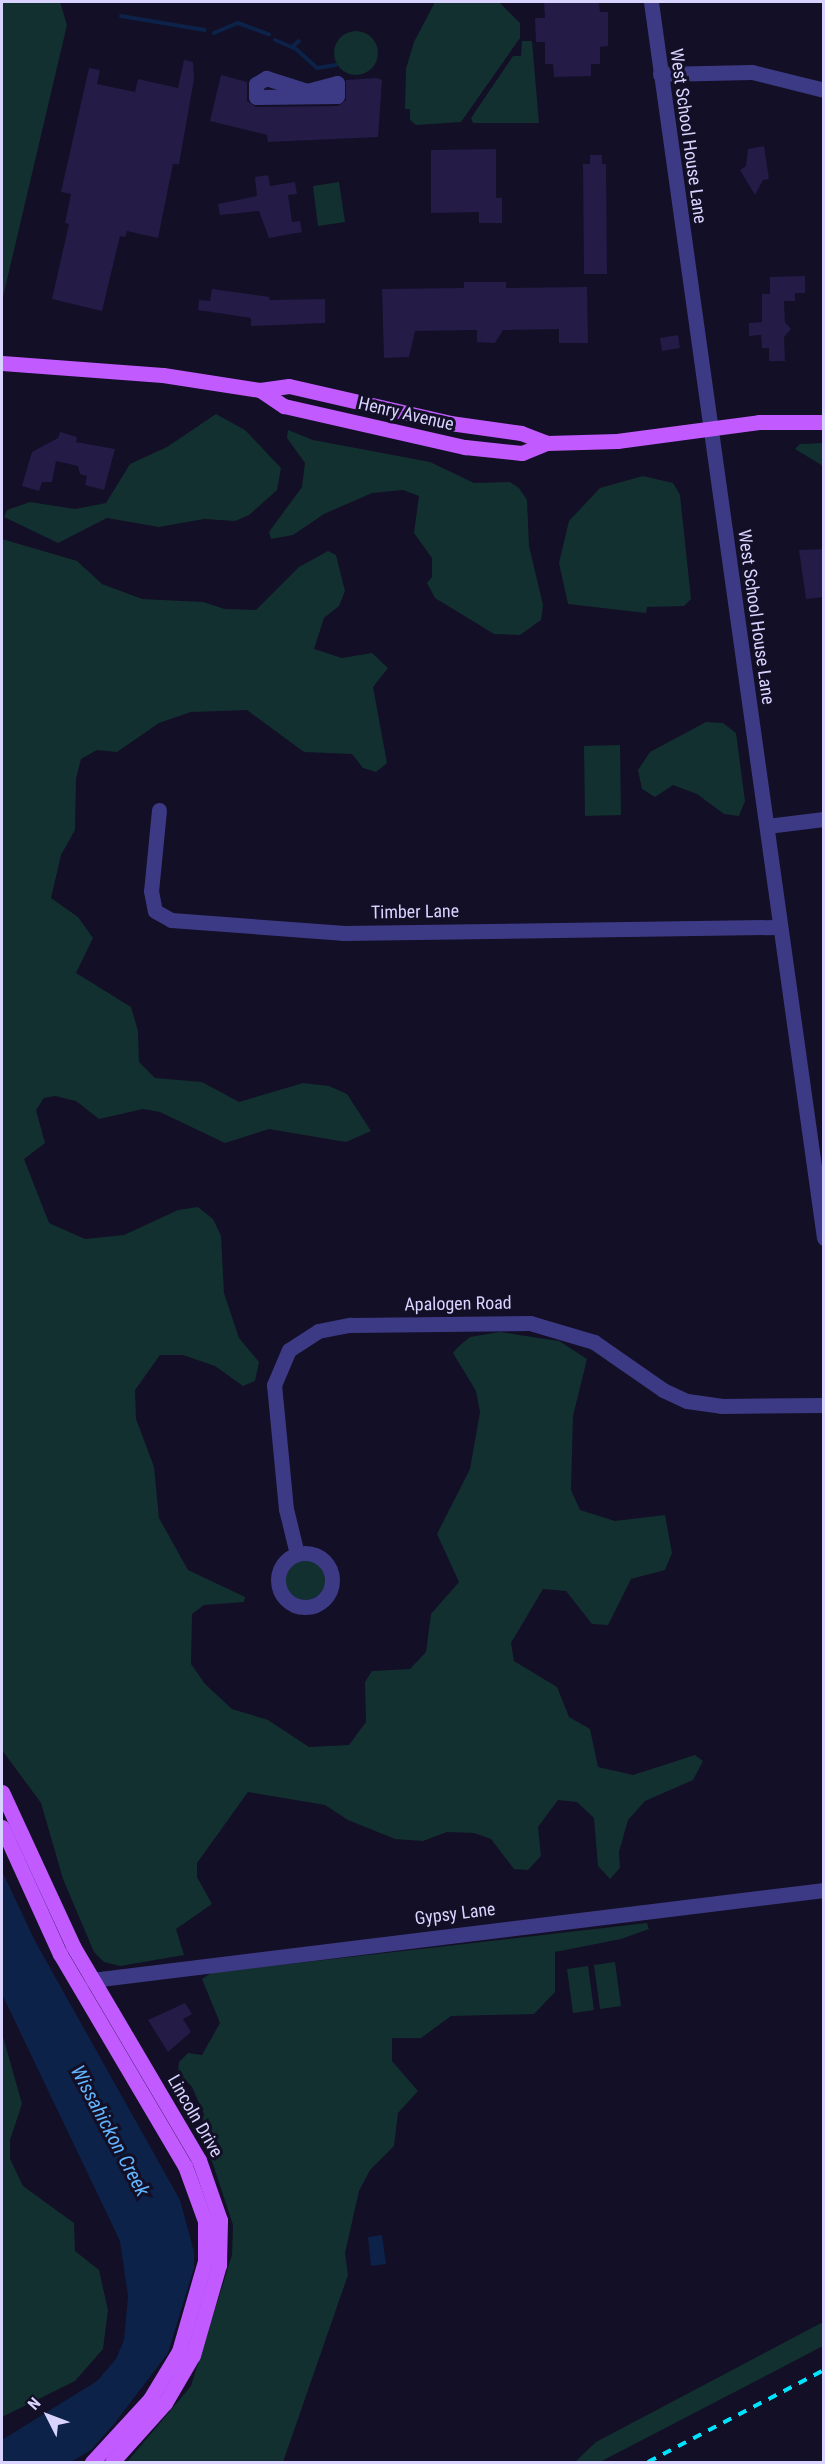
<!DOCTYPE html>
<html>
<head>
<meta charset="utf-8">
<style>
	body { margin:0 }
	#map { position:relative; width:825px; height:2464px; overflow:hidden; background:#130f26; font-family:"Roboto Condensed",sans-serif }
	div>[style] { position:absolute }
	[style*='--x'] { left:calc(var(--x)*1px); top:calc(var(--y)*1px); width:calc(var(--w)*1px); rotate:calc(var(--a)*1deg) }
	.green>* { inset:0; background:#12302f }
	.round { border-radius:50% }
	.water>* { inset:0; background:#0c2248 }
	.stream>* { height:4px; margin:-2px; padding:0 2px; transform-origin:2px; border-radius:2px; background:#0c2248 }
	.building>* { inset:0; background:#241b47 }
	.minor>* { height:15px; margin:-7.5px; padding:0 7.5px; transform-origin:7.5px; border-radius:7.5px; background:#3d3a85 }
	.minor>.ring { margin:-7.5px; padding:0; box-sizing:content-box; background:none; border:15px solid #3d3a85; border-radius:50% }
	.major>* { height:15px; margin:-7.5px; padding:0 7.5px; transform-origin:7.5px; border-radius:7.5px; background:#c25bff }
	.rail>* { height:4px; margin-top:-2px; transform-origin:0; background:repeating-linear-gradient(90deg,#00e5ff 0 9px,transparent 0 17px) }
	span { translate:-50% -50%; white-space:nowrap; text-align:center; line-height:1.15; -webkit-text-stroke:6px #130f26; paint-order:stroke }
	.street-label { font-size:18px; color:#d9d4ff }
	.water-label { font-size:20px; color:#62b6ff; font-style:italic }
	.frame { position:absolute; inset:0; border:3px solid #d9d4ff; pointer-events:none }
	.north { position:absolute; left:18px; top:2386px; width:60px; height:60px; -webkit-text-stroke:4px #130f26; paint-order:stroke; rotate:312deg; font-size:16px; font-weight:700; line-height:24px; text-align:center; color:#d9d4ff }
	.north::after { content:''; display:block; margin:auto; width:21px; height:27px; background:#d9d4ff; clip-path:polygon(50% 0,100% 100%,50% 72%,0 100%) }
</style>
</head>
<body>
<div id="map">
	<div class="green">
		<div style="clip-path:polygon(2px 2px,60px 2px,67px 25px,2px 301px)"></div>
		<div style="clip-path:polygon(435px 2px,499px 2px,520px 23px,520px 38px,461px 122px,416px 125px,410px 120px,410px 109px,405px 109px,406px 69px,414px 42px)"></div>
		<div class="round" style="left:334px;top:31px;width:44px;height:44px"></div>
		<div style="clip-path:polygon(522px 41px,532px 41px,539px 123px,473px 123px,471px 118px,513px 56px,521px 56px)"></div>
		<div style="clip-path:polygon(339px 182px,345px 222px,318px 226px,313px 186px)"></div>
		<div style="clip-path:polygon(216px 414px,245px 430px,281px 468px,277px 490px,249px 515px,235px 521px,204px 519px,159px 527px,107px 518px,58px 543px,4px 517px,7px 510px,30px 502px,75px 509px,106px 503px,130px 464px,167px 447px)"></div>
		<div style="clip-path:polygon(288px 430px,313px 440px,430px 462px,474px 483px,510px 482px,519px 488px,527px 500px,529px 546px,543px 605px,541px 620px,520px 635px,494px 634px,435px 598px,427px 583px,432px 577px,432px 558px,414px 533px,419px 496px,403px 490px,372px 493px,324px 514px,293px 535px,271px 539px,269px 532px,302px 487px,305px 463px,287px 438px)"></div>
		<div style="clip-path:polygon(823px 443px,823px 466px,795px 449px,800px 444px)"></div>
		<div style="clip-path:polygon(643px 476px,673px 483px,680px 495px,691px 599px,684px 606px,647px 607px,646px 613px,568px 604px,559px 563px,569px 521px,600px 488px)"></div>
		<div style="clip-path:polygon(2px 539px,77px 561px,102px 584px,142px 599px,203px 602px,225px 609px,256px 610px,299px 567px,328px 551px,336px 555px,345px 591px,339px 606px,324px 618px,314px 649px,342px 658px,372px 653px,388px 668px,373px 687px,387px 763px,376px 772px,363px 768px,352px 754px,304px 752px,247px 710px,191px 712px,159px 723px,117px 752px,97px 750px,81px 759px,76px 779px,75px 830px,61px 855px,51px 898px,78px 917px,93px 938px,76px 973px,131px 1007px,138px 1031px,139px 1062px,155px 1078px,202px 1082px,239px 1102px,303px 1083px,329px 1086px,347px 1094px,371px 1131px,346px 1142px,269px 1129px,225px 1143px,160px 1112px,143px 1109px,99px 1119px,76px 1101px,55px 1096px,44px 1098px,36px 1110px,45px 1143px,24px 1159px,49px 1223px,85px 1239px,124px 1235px,178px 1210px,198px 1207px,213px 1219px,221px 1236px,224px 1293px,239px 1338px,259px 1362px,255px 1381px,243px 1386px,215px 1366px,183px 1355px,160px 1355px,135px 1390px,136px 1419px,154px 1467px,159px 1518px,188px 1570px,245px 1597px,244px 1602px,204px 1605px,192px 1614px,191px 1664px,205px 1684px,232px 1709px,268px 1720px,309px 1747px,349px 1745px,366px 1722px,365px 1682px,372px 1671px,410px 1669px,426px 1652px,431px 1614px,459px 1582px,437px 1534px,470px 1469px,480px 1412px,476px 1391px,453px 1353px,458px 1347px,470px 1337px,500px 1332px,559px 1341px,587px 1359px,573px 1416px,571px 1490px,580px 1510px,615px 1521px,665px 1515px,672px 1553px,665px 1570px,631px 1579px,608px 1625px,592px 1624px,566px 1591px,543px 1589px,511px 1643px,514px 1661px,557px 1687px,569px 1717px,590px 1729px,598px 1767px,633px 1775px,695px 1755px,703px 1761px,693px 1780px,645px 1801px,628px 1820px,619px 1852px,620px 1868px,610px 1879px,598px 1866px,594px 1818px,577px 1802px,558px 1800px,538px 1827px,541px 1856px,528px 1870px,514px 1869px,491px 1839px,474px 1833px,447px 1832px,423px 1841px,395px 1839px,348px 1820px,325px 1805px,248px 1792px,197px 1863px,197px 1877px,212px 1904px,176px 1929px,184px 1955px,120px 1966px,104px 1962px,94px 1952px,63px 1879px,41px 1803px,2px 1750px)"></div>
		<div style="clip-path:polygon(706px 722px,723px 723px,736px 733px,745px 801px,739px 816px,724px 814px,697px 794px,673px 785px,655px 797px,642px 789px,638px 770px,650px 752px)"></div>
		<div style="clip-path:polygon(620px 745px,621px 815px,585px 816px,584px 746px)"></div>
		<div class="round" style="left:284px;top:1558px;width:42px;height:42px"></div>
		<div style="clip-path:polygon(647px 1923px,649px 1929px,621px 1939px,555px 1952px,555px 1992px,534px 2014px,451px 2016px,421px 2038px,392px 2038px,392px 2061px,418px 2091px,398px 2113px,394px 2146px,370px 2170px,359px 2191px,345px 2253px,348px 2275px,283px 2462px,127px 2462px,191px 2386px,232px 2255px,233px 2225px,201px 2128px,204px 2114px,192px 2087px,178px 2072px,179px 2062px,188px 2053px,202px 2055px,220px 2023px,202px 1979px,211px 1973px)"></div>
		<div style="clip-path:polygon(615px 1962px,621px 2006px,600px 2009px,594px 1965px)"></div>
		<div style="clip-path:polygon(588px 1966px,594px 2010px,573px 2013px,567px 1969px)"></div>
		<div style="clip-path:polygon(2px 2033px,22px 2104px,10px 2140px,10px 2159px,23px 2186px,74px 2223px,75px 2251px,99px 2270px,108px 2310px,103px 2349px,75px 2381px,2px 2417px)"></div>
		<div style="clip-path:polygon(823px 2322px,823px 2346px,600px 2462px,575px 2462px,596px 2442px)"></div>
	</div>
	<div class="water">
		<div style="clip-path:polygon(2px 1871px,35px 1941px,180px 2200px,194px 2252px,194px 2268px,168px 2353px,114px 2424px,91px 2450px,71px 2462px,2px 2462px,2px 2440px,97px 2381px,116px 2359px,124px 2340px,128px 2296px,120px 2241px,2px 1994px)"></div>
		<div style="clip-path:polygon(382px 2235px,386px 2264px,371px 2266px,368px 2237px)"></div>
	</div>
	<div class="stream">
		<div style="--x:121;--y:16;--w:85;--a:9.5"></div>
		<div style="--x:214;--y:33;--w:26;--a:-23"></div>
		<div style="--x:238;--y:23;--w:33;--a:20"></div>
		<div style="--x:275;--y:40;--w:23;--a:23"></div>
		<div style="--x:296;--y:49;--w:28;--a:42"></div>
		<div style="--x:317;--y:68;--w:19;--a:-9"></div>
		<div style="--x:292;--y:47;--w:9;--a:-41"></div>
	</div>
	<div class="building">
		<div style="clip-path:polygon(544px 2px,599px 2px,600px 12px,608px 12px,608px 46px,600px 47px,600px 64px,591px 64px,591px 76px,554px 77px,553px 64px,545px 64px,545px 42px,536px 42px,535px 18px,545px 18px)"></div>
		<div style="clip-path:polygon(184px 60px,193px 62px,194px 79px,179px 164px,173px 164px,158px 238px,127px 231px,125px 237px,120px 236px,102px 311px,52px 299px,69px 224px,65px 223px,71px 194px,61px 192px,89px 68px,100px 70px,97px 84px,135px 92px,138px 79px,178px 88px)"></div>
		<div style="clip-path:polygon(221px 75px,247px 82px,247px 101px,256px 107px,338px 106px,346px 100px,346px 80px,377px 78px,382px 80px,378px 137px,268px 142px,267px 135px,210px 121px)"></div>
		<div style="clip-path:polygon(764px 146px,769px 179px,763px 180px,755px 195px,740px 170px,746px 166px,748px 149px)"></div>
		<div style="clip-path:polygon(496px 149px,496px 198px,502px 198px,502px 223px,479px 223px,479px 212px,431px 213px,431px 150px)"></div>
		<div style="clip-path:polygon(590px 155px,602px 155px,602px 164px,606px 164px,607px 274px,584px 274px,583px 164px,590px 164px)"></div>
		<div style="clip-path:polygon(268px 175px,270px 186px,295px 182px,297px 194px,288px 195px,292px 222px,300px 221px,302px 232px,269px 238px,259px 211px,220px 215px,218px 204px,257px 196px,255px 177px)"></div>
		<div style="clip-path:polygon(805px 276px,805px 293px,795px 293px,795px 301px,784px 301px,785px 322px,791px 329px,784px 337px,785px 361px,769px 361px,769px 348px,762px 348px,761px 335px,749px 336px,749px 323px,762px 322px,762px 294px,770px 294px,770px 277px)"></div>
		<div style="clip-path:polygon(464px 282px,506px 282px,506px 288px,587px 287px,588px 343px,559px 343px,559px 329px,503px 330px,495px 343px,477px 342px,477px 330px,415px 331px,409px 357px,384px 358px,382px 289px,464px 288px)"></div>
		<div style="clip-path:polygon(212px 289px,270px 297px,269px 300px,325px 299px,325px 323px,251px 326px,251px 318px,198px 310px,199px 300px,210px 301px)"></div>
		<div style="clip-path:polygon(678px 335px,680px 348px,662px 351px,660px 338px)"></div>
		<div style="clip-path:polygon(60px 432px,77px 437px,76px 442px,115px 449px,104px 490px,85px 485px,87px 476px,80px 474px,78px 466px,56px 461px,52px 482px,42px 482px,39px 491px,22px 486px,32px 452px,58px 438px)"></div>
		<div style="clip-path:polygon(824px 549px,824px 597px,806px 599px,799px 550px)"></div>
		<div style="clip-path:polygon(185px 2003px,192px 2014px,183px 2019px,191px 2032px,168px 2052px,148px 2020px)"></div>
	</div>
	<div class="minor">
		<div style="--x:651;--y:2;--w:1248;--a:82.03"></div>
		<div style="--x:660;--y:74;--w:92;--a:-1.2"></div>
		<div style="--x:752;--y:72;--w:74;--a:14"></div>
		<div style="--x:266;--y:78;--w:43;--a:17.6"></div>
		<div style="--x:307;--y:91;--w:31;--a:-15"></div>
		<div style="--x:337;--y:83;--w:13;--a:90"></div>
		<div style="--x:337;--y:96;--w:81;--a:179.3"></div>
		<div style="--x:256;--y:97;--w:13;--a:-90"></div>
		<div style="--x:256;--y:84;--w:12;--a:-31"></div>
		<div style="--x:159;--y:810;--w:81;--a:95.6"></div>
		<div style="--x:151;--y:891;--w:20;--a:79"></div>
		<div style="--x:155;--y:911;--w:18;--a:29"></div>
		<div style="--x:171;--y:920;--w:171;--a:4.3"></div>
		<div style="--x:342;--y:933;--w:438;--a:-0.8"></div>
		<div style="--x:767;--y:826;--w:57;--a:-7"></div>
		<div class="ring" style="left:278px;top:1553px;width:39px;height:39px"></div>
		<div style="--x:297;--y:1554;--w:46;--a:-103.7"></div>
		<div style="--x:286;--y:1509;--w:125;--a:-95.5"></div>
		<div style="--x:274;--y:1385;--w:38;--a:-67"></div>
		<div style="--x:289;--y:1350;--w:35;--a:-33"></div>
		<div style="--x:318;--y:1331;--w:33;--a:-11"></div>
		<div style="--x:350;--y:1325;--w:180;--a:-0.6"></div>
		<div style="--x:530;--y:1323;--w:67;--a:16.5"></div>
		<div style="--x:594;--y:1342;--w:84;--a:34.8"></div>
		<div style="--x:663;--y:1390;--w:26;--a:25"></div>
		<div style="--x:687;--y:1401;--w:34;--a:8"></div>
		<div style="--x:721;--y:1406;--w:103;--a:-0.6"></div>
		<div style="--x:92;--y:1980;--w:738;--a:-7.01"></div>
	</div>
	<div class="major">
		<div style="--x:2;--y:363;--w:161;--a:4.3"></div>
		<div style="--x:163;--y:375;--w:98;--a:8.8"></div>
		<div style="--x:260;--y:390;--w:29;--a:-8"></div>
		<div style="--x:289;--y:386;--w:165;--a:12.9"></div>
		<div style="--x:450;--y:423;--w:72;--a:8"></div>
		<div style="--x:521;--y:433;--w:28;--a:21"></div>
		<div style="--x:547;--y:443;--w:70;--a:-1.6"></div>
		<div style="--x:617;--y:441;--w:143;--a:-7.6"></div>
		<div style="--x:759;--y:422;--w:65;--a:0"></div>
		<div style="--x:260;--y:390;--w:29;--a:34"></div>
		<div style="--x:284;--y:406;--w:186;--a:12.8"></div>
		<div style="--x:465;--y:447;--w:57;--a:6"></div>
		<div style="--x:522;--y:453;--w:27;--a:-22"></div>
		<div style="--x:2;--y:1792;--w:170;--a:65.2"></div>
		<div style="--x:73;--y:1946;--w:248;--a:59.5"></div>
		<div style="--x:199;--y:2160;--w:64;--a:70.7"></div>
		<div style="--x:220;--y:2220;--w:45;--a:91.3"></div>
		<div style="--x:219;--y:2265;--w:94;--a:106.1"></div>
		<div style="--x:193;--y:2355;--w:56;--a:120.3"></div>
		<div style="--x:165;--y:2403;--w:79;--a:131.9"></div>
		<div style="--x:2;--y:1827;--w:140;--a:65.5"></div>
		<div style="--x:60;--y:1954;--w:246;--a:59.5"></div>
		<div style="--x:185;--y:2166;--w:59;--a:70"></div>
		<div style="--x:205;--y:2221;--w:40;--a:90"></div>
		<div style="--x:205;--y:2261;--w:94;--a:106.1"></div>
		<div style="--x:179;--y:2351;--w:56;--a:121.1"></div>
		<div style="--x:150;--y:2399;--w:86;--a:132.6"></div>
	</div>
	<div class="rail">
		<div style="--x:648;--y:2462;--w:199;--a:-27.6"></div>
	</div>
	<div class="street-label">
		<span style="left:688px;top:136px;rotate:82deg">West School House Lane</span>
		<span style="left:406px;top:414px;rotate:13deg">Henry Avenue</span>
		<span style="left:756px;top:617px;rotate:82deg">West School House Lane</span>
		<span style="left:415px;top:912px;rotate:-1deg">Timber Lane</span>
		<span style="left:458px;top:1304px;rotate:-1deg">Apalogen Road</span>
		<span style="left:455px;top:1914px;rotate:-7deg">Gypsy Lane</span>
		<span style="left:195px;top:2116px;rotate:60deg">Lincoln Drive</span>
	</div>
	<div class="water-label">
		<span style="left:110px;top:2131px;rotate:62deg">Wissahickon Creek</span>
	</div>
	<div class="frame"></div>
	<div class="north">N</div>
</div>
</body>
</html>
